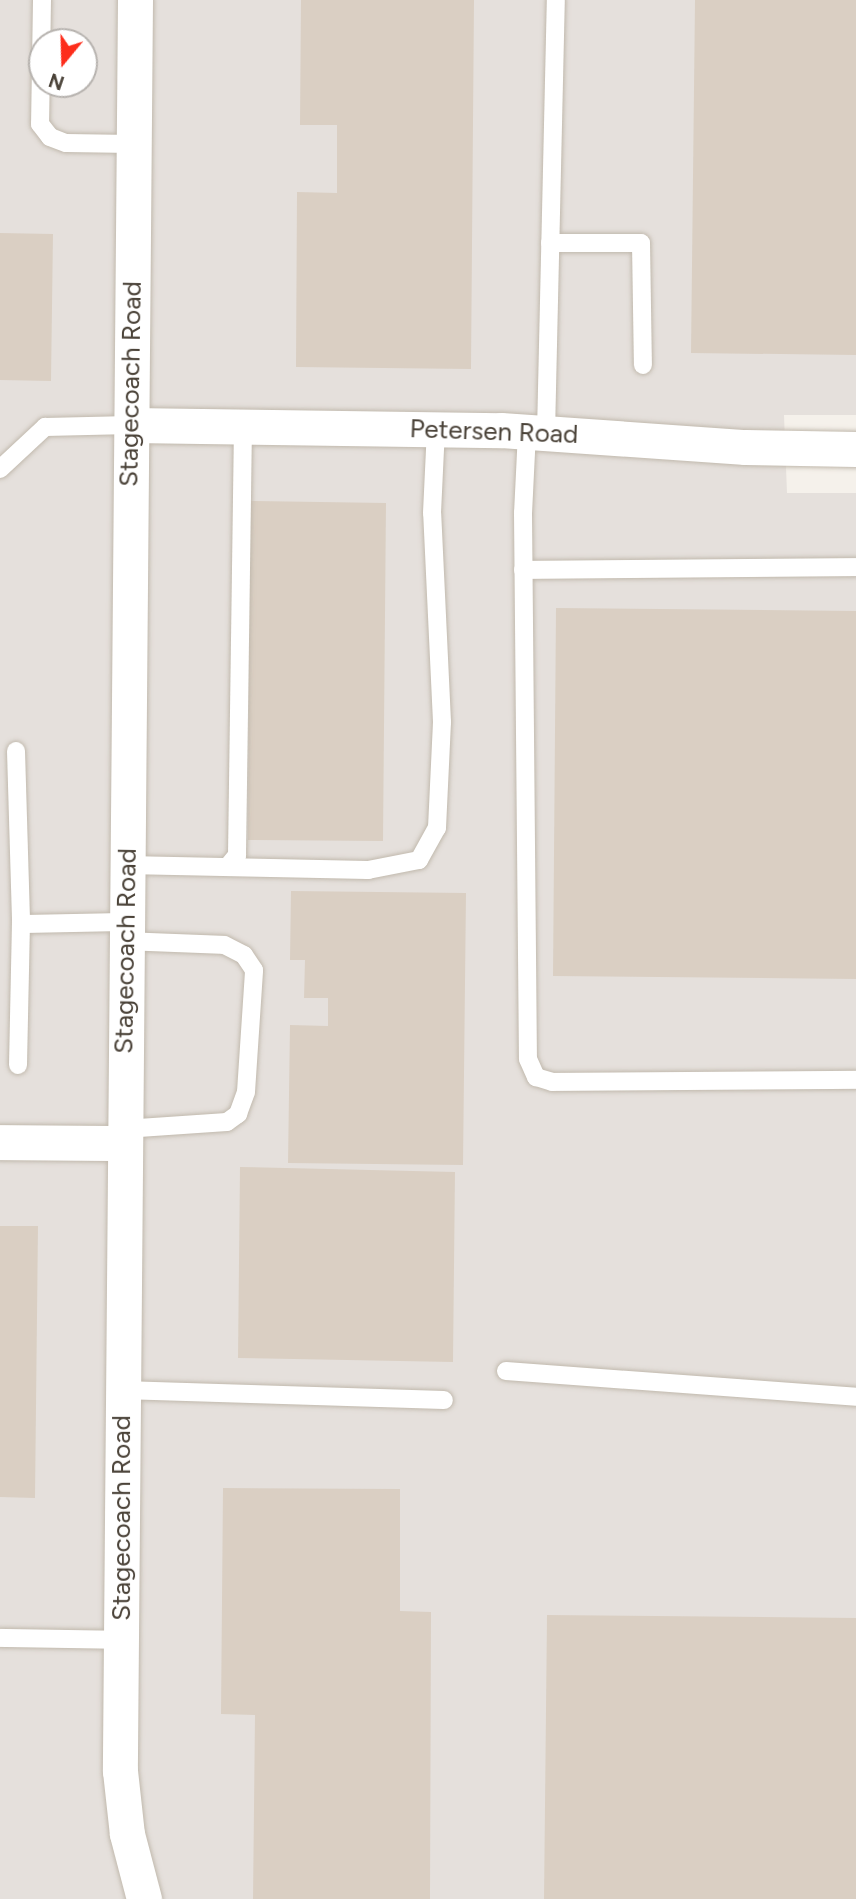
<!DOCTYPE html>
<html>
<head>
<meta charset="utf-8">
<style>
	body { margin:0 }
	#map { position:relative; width:856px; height:1899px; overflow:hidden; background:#f5f1eb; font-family:Figtree,sans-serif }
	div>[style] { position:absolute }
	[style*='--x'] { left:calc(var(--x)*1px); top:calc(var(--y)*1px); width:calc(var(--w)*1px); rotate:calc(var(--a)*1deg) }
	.industrial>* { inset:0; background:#e5e0dc }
	.building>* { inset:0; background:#dacfc3 }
	.roads { filter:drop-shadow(0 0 2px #c1b9ad) drop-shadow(0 0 2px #c1b9ad) }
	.service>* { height:18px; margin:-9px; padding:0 9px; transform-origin:9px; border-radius:9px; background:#fff }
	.minor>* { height:35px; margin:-17.5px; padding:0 17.5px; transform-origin:17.5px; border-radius:17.5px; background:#fff }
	span { translate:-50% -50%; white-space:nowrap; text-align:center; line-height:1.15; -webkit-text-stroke:7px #fff; paint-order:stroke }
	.street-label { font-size:26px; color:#4a4238 }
	.north { position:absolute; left:28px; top:28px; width:70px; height:70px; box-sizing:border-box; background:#fff; border:2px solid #b7b3af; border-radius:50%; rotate:199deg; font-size:19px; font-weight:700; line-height:28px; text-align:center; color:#4a4238 }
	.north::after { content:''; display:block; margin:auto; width:24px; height:32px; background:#fd2d1b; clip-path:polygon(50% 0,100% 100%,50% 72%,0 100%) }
</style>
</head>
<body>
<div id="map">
	<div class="industrial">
		<div style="clip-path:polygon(evenodd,0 0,856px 0,856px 415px,784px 415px,787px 493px,856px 493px,856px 1899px,0 1899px,0 0,42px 42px,84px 42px,84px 84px,42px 84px,42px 42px)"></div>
	</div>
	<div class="building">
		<div style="clip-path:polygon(301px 0,474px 0,471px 369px,296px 367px,297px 192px,337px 193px,337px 125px,300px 125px)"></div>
		<div style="clip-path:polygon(695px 0,856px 0,856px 355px,691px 353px)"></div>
		<div style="clip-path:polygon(0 233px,53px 234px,51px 381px,0 380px)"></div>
		<div style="clip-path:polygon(250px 501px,386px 503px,383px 841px,248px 840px)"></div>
		<div style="clip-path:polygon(556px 608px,856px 611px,856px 979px,553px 976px)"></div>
		<div style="clip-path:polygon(291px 891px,466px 893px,463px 1165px,288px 1163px,290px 1025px,328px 1026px,328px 998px,304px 998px,305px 960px,290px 960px)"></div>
		<div style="clip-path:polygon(240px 1167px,455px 1172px,453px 1362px,238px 1358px)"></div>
		<div style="clip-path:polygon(0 1226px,38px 1226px,35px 1498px,0 1497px)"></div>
		<div style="clip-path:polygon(223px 1488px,400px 1489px,400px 1611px,431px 1612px,430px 1899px,253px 1899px,255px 1715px,221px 1714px)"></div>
		<div style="clip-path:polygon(547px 1615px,856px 1618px,856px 1899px,544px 1899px)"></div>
	</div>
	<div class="roads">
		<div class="service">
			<div style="--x:42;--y:0;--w:124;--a:90.9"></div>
			<div style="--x:40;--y:124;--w:16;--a:52"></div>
			<div style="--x:50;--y:137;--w:17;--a:21"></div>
			<div style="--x:66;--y:143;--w:67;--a:0.9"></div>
			<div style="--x:550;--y:243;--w:91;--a:0"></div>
			<div style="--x:641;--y:243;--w:122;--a:89.1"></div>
			<div style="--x:527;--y:432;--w:81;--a:92.8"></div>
			<div style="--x:523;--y:513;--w:546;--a:89.48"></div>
			<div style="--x:528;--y:1059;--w:20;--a:66"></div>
			<div style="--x:536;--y:1077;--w:17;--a:17"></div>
			<div style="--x:552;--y:1082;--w:304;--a:-0.4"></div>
			<div style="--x:546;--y:433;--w:433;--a:-88.7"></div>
			<div style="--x:0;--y:469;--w:62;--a:-43"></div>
			<div style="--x:45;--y:427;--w:86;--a:-1.3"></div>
			<div style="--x:523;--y:570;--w:333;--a:-0.5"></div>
			<div style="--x:16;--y:751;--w:173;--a:88.3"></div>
			<div style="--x:21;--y:924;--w:105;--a:-1.1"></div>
			<div style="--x:126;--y:865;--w:242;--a:1.2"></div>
			<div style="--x:368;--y:870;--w:52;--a:-11.1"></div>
			<div style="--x:419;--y:860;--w:37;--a:-61"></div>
			<div style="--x:437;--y:828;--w:106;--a:-87.3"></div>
			<div style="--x:442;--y:722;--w:209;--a:-92.7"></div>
			<div style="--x:432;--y:513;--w:84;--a:-87.3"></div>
			<div style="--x:229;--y:865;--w:13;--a:-51"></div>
			<div style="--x:237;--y:855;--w:429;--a:-89.2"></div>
			<div style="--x:18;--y:1065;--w:141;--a:-88.8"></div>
			<div style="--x:124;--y:1129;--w:103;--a:-3.9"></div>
			<div style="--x:227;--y:1122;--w:14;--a:-36"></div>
			<div style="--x:238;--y:1114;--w:23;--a:-70"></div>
			<div style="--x:246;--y:1092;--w:122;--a:-86.2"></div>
			<div style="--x:254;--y:970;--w:18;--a:-124"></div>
			<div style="--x:244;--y:955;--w:22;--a:-153"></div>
			<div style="--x:224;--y:945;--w:98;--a:-177.7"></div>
			<div style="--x:506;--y:1371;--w:351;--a:4.2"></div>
			<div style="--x:122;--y:1390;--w:322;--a:1.8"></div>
			<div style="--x:0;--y:1638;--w:121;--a:0.9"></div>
		</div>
		<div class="minor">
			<div style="--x:135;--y:0;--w:1771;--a:90.49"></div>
			<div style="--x:120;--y:1771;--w:63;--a:83.7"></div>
			<div style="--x:127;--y:1834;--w:67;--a:75.3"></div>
			<div style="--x:131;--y:425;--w:370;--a:0.8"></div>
			<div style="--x:501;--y:430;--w:245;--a:4"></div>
			<div style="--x:745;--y:447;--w:111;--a:1"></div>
			<div style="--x:0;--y:1142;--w:124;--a:0.5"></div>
		</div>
	</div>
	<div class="street-label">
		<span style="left:131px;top:384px;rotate:-89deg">Stagecoach Road</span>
		<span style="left:494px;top:432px;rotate:2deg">Petersen Road</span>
		<span style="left:126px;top:951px;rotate:-89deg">Stagecoach Road</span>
		<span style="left:122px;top:1518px;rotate:-90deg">Stagecoach Road</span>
	</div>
	<div class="north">N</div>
</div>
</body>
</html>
